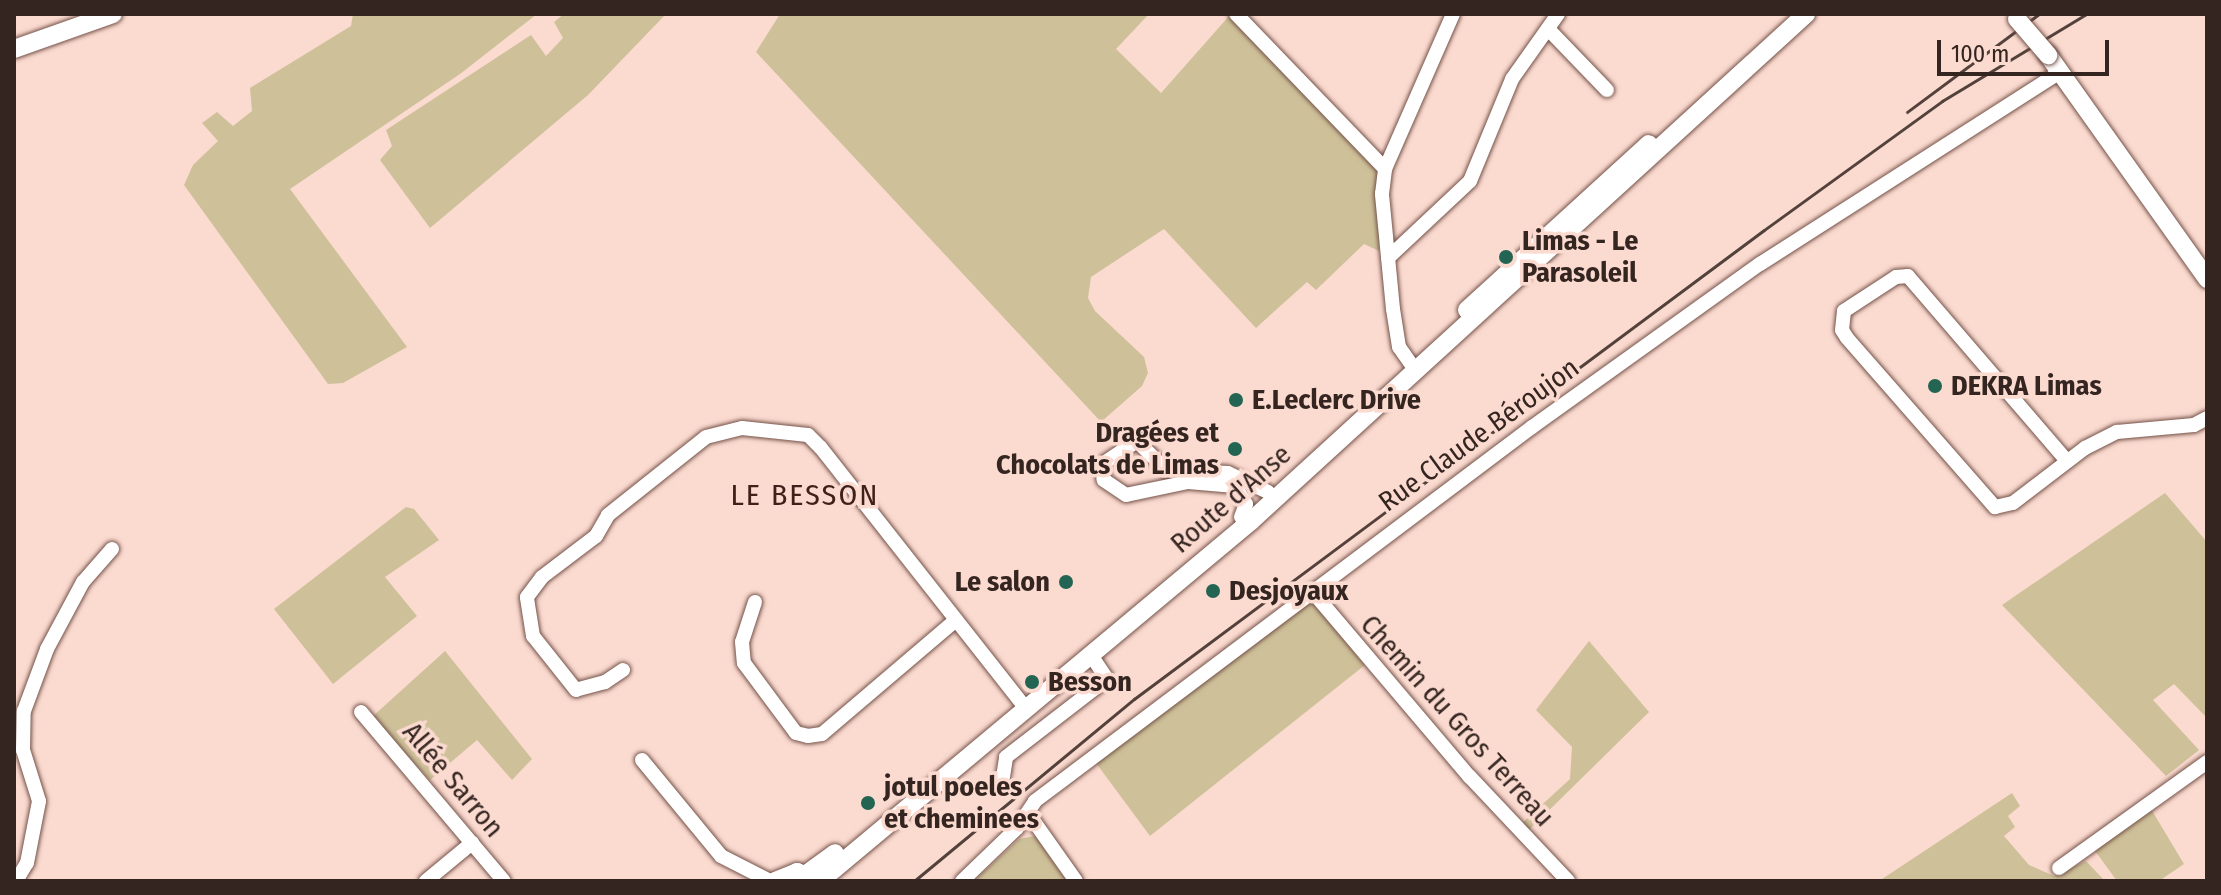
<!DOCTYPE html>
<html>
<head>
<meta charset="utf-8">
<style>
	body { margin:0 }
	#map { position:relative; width:2221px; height:895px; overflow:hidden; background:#fbdad0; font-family:"Fira Sans Condensed",sans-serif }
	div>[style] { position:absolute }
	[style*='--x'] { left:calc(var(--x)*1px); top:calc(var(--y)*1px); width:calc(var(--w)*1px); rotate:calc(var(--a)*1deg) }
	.green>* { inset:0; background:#cec199 }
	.roads { filter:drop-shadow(0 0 2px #745248) drop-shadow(0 0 2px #745248) }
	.minor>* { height:14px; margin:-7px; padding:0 7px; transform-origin:7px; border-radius:7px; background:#fff }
	.major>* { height:18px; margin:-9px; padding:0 9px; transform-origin:9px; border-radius:9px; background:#fff }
	.rail>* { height:3px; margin:-1.5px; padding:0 1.5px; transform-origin:1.5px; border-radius:1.5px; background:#53413b }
	.bridges { filter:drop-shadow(0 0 2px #745248) drop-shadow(0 0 2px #745248) }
	.major-bridge>* { height:18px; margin:-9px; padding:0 9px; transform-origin:9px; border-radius:9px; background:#fff }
	.dots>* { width:22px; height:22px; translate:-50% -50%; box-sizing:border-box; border:4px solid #fbdad0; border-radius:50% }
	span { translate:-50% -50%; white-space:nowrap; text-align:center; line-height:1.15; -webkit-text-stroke:7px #fbdad0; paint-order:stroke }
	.poi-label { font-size:28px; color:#342520; font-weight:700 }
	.left { translate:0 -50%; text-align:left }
	.right { translate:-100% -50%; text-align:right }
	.street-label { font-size:28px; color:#342520 }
	.neighbourhood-label { font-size:30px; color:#3f2119; letter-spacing:2px }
	.frame { position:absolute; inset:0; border:16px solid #342520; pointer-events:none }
	.scale { position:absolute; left:1937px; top:40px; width:172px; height:36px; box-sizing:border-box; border:4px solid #342520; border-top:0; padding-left:10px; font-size:24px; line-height:28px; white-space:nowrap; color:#342520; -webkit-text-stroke:6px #fbdad0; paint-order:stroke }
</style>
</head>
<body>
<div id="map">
	<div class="green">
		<div style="clip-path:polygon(353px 14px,537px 14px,460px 74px,290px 189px,407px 347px,343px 383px,328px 384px,184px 185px,193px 165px,218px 141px,202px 123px,217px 112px,233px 126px,252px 111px,250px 88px,351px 26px)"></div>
		<div style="clip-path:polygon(564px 14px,666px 14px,588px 95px,430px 228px,380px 160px,392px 146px,386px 130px,531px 35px,546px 56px,563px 38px,554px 22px)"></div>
		<div style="clip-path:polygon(780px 14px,1149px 14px,1116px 49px,1161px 93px,1230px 15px,1379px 165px,1379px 251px,1364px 244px,1316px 290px,1307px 282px,1256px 328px,1164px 229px,1091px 277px,1088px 298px,1095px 311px,1144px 357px,1148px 373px,1142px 386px,1101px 422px,756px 52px)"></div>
		<div style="clip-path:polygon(2165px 493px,2207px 542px,2207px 718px,2174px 684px,2153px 700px,2199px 750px,2166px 776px,2002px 605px)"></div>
		<div style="clip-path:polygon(406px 507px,414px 509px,439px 540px,385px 577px,417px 616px,333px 684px,274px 609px)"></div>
		<div style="clip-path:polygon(1312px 601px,1365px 665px,1150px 836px,1096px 763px)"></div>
		<div style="clip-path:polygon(1589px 641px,1649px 712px,1528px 831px,1521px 824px,1570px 779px,1572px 747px,1536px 710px)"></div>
		<div style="clip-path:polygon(445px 651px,532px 759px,512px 780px,477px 740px,430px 780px,372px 717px)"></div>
		<div style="clip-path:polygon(2012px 793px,2020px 806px,2008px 816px,2015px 827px,2004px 836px,2029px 865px,2054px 876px,2086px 861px,2105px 881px,1879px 881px)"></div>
		<div style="clip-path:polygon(2151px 809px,2184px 864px,2159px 881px,2117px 881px,2093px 848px)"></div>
		<div style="clip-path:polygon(1035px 836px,1067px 881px,974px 881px,1019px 839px)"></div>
	</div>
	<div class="roads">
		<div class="minor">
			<div style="--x:1236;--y:14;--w:215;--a:46.1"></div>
			<div style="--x:1550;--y:31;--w:82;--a:46"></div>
			<div style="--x:1388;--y:258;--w:112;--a:-43.2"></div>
			<div style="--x:1470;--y:181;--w:110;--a:-67.6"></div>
			<div style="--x:1512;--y:79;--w:80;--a:-54.7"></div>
			<div style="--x:1411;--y:364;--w:21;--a:-125"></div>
			<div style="--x:1399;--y:347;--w:38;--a:-99"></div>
			<div style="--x:1393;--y:309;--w:116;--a:-95.5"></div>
			<div style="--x:1382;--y:194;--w:25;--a:-83"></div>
			<div style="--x:1385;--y:169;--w:169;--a:-66.3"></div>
			<div style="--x:2067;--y:461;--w:244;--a:-130.7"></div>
			<div style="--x:1908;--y:276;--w:12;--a:175"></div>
			<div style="--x:1896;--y:277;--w:62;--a:146.8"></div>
			<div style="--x:1844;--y:311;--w:19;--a:96"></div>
			<div style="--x:1842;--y:330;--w:9;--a:58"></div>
			<div style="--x:1847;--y:338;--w:225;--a:48.8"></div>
			<div style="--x:1995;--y:507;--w:18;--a:-13"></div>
			<div style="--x:2013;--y:503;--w:91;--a:-37.4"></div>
			<div style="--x:2085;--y:448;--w:36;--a:-27"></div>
			<div style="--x:2117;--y:432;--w:77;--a:-5.2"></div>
			<div style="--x:2194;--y:425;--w:15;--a:-28"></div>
			<div style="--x:1241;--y:517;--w:14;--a:-69"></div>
			<div style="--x:1246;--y:504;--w:21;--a:-121"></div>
			<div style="--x:1235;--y:486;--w:47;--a:-175.1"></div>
			<div style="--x:1188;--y:482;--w:63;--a:168.2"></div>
			<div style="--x:1126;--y:495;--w:27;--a:-146"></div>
			<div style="--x:1104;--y:480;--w:15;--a:-101"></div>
			<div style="--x:1101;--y:465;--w:43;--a:-33.7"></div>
			<div style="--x:1137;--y:441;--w:41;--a:45"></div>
			<div style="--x:1166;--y:470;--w:62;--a:2.8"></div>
			<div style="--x:1228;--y:473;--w:44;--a:25.4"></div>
			<div style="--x:1312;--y:591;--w:244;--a:49.7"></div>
			<div style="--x:1470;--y:777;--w:143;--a:46.7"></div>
			<div style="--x:755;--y:602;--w:42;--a:108"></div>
			<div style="--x:742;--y:642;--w:21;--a:85"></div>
			<div style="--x:744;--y:663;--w:87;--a:53.4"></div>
			<div style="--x:796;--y:733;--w:12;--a:14"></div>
			<div style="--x:808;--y:736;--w:14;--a:-8"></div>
			<div style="--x:822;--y:734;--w:176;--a:-40.4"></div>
			<div style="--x:623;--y:670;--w:22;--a:146"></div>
			<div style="--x:605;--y:682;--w:30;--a:165"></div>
			<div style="--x:576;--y:690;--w:69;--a:-128.5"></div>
			<div style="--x:533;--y:636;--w:39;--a:-99"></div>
			<div style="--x:527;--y:597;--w:25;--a:-53"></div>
			<div style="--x:542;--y:577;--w:68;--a:-37.2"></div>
			<div style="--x:596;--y:536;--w:24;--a:-60"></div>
			<div style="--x:608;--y:515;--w:125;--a:-38.5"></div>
			<div style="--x:706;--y:437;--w:37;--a:-14"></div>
			<div style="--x:742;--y:428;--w:66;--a:6.1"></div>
			<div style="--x:808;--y:435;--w:18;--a:45"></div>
			<div style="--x:821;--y:448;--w:323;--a:51.8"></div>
			<div style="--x:361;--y:712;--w:221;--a:49.8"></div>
			<div style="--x:642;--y:760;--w:124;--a:50.5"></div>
			<div style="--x:721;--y:856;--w:55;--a:27"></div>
			<div style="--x:1003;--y:777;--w:20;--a:-81"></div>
			<div style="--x:1006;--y:757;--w:128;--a:-37.7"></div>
			<div style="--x:1107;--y:679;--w:29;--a:-124"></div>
			<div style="--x:1028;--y:813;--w:83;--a:54.8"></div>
			<div style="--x:2059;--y:868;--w:182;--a:-35.6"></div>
			<div style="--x:16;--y:881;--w:21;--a:-59"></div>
			<div style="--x:27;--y:863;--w:63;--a:-79"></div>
			<div style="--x:39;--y:801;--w:53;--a:-107.4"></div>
			<div style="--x:23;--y:750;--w:39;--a:-89"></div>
			<div style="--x:24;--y:711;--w:66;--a:-69.6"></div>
			<div style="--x:47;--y:649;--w:76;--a:-61.8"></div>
			<div style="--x:83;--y:582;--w:44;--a:-48.7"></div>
			<div style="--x:426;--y:881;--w:60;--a:-39.6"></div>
			<div style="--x:962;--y:881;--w:76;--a:-43.9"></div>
			<div style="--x:1017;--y:828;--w:32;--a:-56"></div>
			<div style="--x:1035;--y:801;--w:622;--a:-36.96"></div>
			<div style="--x:1532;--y:427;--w:280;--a:-35.6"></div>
			<div style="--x:1760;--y:264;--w:356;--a:-32.6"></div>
		</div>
		<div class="major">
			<div style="--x:14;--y:49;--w:105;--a:-19.5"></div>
			<div style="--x:2048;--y:55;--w:275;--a:54.6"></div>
			<div style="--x:1467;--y:310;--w:246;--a:-42.4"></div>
			<div style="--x:805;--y:875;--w:37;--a:-36"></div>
			<div style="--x:775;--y:881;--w:24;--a:-22"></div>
			<div style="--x:797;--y:872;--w:17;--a:25"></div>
			<div style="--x:820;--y:881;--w:562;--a:-39.87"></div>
			<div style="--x:1251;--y:521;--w:752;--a:-42.41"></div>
		</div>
	</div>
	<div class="rail">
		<div style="--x:1907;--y:112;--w:164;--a:-36.6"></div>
		<div style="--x:914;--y:881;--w:286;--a:-39.6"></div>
		<div style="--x:1134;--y:699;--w:785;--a:-36.67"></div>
		<div style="--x:1764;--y:230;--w:220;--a:-35.9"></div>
		<div style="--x:1942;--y:101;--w:168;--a:-31.1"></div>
	</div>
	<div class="bridges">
		<div class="major-bridge">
			<div style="--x:2017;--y:19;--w:48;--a:49.3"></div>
		</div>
	</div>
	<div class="dots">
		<div style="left:1506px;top:257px;background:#236453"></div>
		<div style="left:1935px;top:386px;background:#236453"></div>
		<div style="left:1236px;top:400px;background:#236453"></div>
		<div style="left:1235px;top:449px;background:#236453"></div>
		<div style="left:1066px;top:582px;background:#236453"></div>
		<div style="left:1213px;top:591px;background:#236453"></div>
		<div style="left:1032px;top:682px;background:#236453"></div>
		<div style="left:868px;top:803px;background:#236453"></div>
	</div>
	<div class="poi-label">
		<span class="left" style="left:1522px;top:257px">Limas - Le<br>Parasoleil</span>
		<span class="left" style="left:1951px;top:386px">DEKRA Limas</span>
		<span class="left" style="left:1252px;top:400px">E.Leclerc Drive</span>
		<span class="right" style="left:1219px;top:449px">Dragées et<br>Chocolats de Limas</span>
		<span class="right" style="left:1050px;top:582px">Le salon</span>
		<span class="left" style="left:1229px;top:591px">Desjoyaux</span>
		<span class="left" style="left:1048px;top:682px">Besson</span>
		<span class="left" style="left:884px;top:803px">jotul poeles<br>et cheminees</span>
	</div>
	<div class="street-label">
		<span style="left:1479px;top:435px;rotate:-36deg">Rue Claude Béroujon</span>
		<span style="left:1231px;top:499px;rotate:-41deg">Route d'Anse</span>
		<span style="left:1457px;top:721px;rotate:48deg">Chemin du Gros Terreau</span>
		<span style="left:453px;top:780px;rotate:50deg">Allée Sarron</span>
	</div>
	<div class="neighbourhood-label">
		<span style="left:805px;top:495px">LE BESSON</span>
	</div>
	<div class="frame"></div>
	<div class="scale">100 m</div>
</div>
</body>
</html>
